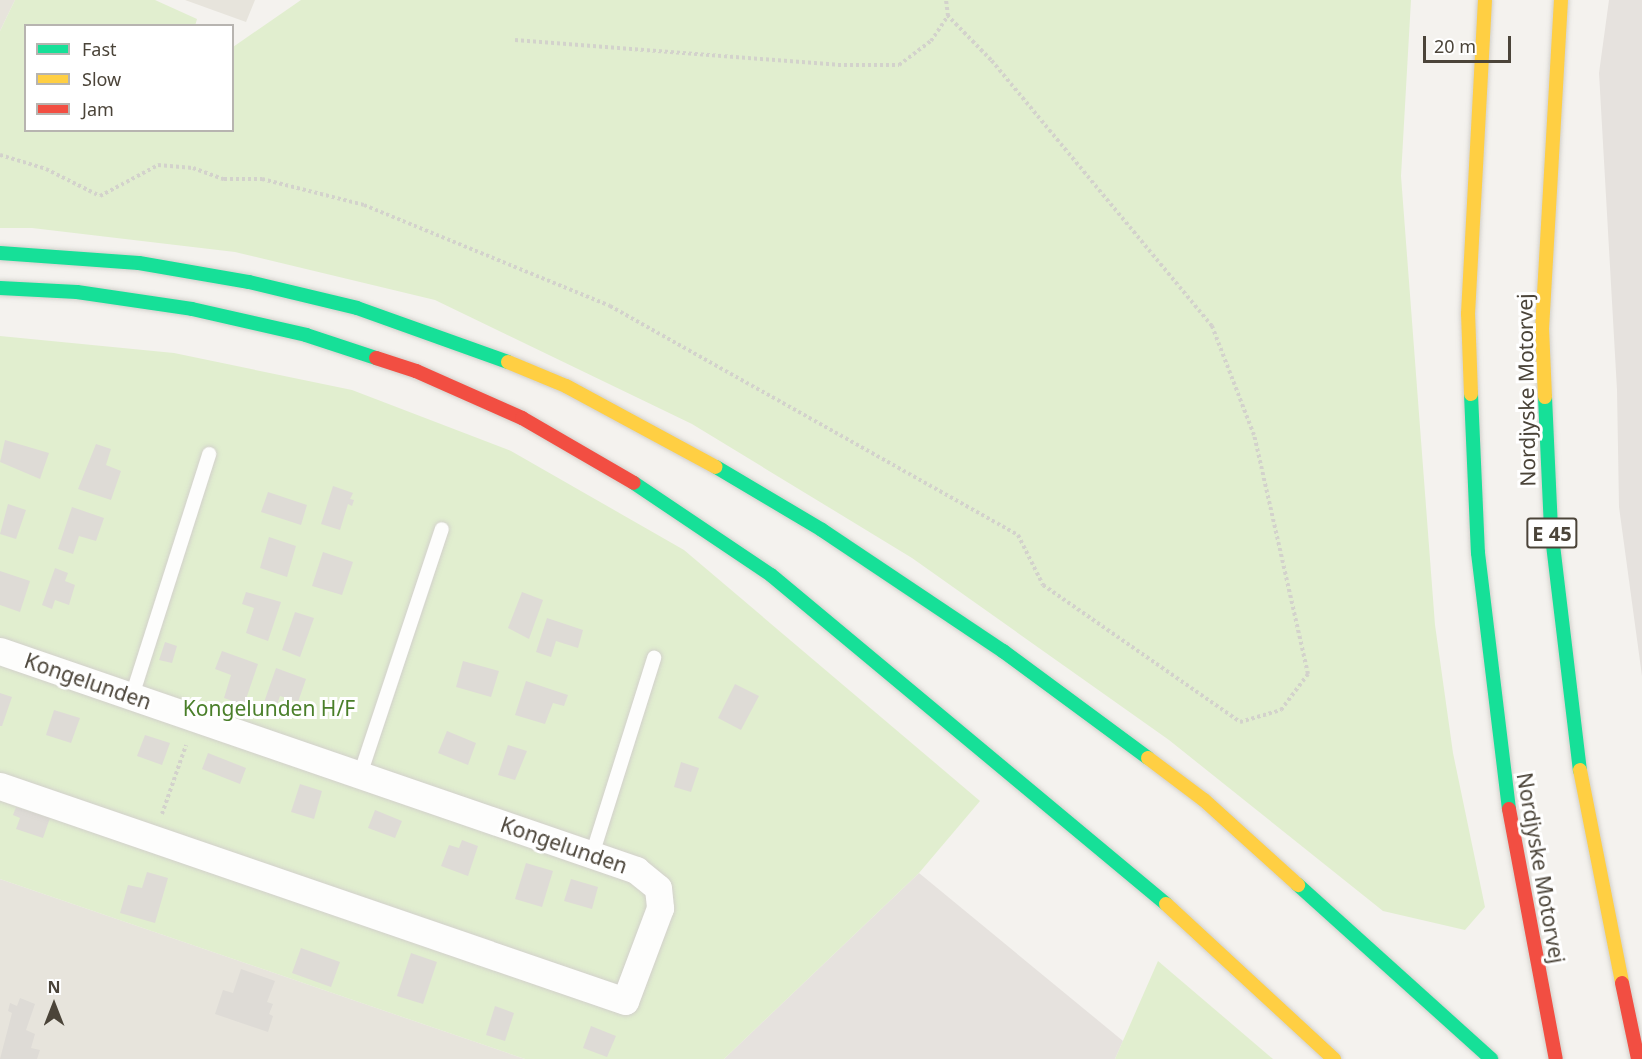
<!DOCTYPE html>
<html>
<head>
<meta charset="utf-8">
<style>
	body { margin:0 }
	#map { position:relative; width:1642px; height:1059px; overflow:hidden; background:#f4f2ee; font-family:"Noto Sans",sans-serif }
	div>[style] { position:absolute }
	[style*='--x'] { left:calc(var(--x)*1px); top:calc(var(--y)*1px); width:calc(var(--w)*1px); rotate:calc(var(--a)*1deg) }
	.residential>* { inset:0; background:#e7e4dc }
	.industrial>* { inset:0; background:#e6e2de }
	.green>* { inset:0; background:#e1eecf }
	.building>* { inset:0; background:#dedbd6 }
	.path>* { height:4px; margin-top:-2px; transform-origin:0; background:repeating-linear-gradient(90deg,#d3d2cc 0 3px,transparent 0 6px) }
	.roads { filter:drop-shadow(0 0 2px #d2d0cb) drop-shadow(0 0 2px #d2d0cb) }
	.lane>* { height:14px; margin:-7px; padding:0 7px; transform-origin:7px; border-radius:7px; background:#fdfdfc }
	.street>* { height:27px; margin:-13.5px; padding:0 13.5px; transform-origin:13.5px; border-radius:13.5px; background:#fdfdfc }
	.fast>* { height:14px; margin:-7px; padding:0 7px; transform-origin:7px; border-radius:7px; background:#16e098 }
	.slow>* { height:14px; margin:-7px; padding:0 7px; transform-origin:7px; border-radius:7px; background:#ffcf43 }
	.jam>* { height:14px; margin:-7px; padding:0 7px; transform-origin:7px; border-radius:7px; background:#f24e42 }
	span { translate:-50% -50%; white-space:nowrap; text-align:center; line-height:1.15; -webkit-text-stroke:6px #fff; paint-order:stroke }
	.shield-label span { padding:2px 4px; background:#fff; border:2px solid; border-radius:4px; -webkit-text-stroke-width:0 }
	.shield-label { font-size:20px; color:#4b4439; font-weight:700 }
	.street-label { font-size:21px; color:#4b4439 }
	.park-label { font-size:21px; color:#4a7f2a }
	.legend { position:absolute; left:24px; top:24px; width:210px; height:108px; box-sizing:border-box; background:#fff; border:2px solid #b7b4b0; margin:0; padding:8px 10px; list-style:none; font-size:18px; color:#4b4439 }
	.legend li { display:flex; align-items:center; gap:12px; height:30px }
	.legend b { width:30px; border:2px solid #b7b4b0 }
	.north { position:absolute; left:24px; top:975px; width:60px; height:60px; -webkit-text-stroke:4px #fff; paint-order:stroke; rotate:0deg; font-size:16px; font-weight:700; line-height:24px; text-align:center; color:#4b4439 }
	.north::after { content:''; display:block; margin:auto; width:21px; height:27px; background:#4b4439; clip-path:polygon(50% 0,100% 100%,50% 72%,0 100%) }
	.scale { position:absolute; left:1423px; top:36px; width:88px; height:27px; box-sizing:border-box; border:3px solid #4b4439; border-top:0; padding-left:8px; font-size:18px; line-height:21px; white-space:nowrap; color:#4b4439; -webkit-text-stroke:4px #fff; paint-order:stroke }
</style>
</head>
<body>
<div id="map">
	<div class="residential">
		<div style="clip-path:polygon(0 0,15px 0,0 31px)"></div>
		<div style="clip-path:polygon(185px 0,255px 0,246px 22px)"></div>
		<div style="clip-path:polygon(0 879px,525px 1059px,0 1059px)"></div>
	</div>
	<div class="industrial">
		<div style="clip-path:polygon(1609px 0,1642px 0,1642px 676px,1619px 507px,1617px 390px,1599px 73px)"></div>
		<div style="clip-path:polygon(919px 873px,1123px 1041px,1115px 1059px,724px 1059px)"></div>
	</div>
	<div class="green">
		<div style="clip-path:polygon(15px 0,155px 0,197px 19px,195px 26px,26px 26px,26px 130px,232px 130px,233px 47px,301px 0,1411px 0,1401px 176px,1435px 625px,1453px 753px,1485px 907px,1465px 930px,1383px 911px,1169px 740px,912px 558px,692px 424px,435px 300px,235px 252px,32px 228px,0 228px,0 31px)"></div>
		<div style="clip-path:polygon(0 336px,174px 353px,352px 390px,511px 451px,684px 550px,980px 801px,919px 873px,724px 1059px,525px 1059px,0 879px)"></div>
		<div style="clip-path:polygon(1158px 961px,1273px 1059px,1115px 1059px)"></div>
	</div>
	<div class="building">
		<div style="clip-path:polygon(5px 440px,49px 453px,40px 479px,0 462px)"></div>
		<div style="clip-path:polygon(96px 444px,111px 449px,106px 465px,121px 471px,111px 500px,78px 489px)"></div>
		<div style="clip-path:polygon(333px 486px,353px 493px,350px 499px,354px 500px,352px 506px,348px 504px,340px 530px,321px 524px)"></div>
		<div style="clip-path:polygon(268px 492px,307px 505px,301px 525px,261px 512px)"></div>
		<div style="clip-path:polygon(8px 504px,26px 510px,16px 539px,0 534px)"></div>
		<div style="clip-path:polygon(72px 507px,104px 518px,96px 541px,79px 536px,73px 554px,58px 549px)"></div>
		<div style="clip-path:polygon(269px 537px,296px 546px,287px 577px,260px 568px)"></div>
		<div style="clip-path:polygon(323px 552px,353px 562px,342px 595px,312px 586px)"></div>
		<div style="clip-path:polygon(55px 568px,68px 573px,65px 581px,75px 585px,69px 605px,55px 600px,52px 609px,42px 605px)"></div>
		<div style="clip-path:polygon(0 571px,30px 581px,20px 612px,0 605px)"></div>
		<div style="clip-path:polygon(246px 592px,281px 602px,268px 641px,246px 633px,254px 608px,242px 604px)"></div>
		<div style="clip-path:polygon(522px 592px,543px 600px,529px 639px,508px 628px)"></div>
		<div style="clip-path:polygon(295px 612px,314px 618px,300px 657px,282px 650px)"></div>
		<div style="clip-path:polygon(547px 618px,583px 630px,578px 648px,556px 641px,551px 657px,536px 652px)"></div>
		<div style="clip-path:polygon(165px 642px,177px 646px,172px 663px,159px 660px)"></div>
		<div style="clip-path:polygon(222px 651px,258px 664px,244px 705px,224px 698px,231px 675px,215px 669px)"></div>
		<div style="clip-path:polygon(463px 661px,499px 671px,491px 697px,456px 687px)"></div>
		<div style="clip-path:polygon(276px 668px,306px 679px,298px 702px,280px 696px,274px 713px,262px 708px)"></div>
		<div style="clip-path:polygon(526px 681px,568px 695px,564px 706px,553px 703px,545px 724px,515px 715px)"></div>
		<div style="clip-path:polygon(735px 684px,759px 696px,741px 730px,718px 718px)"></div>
		<div style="clip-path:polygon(0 693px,12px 697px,2px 726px,0 726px)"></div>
		<div style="clip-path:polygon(54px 710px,80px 718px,71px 743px,46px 735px)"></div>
		<div style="clip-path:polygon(447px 731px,476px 743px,468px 765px,438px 753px)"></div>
		<div style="clip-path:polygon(145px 735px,170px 743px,162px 765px,137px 756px)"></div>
		<div style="clip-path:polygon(508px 745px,527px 751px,515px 780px,498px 775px)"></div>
		<div style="clip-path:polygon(208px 753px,246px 768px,240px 784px,202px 769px)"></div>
		<div style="clip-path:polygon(681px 762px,699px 768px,691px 792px,674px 787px)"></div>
		<div style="clip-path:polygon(300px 784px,322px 791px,314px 819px,291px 812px)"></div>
		<div style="clip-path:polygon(16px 807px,50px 818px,43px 838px,16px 829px,20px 818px,13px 815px)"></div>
		<div style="clip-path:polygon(375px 810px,402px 821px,395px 838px,368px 828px)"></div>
		<div style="clip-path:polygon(462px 840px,478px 846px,468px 876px,441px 866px,449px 845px,459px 848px)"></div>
		<div style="clip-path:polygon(526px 863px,553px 871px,542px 907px,515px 899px)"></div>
		<div style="clip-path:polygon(147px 872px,168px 878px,155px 923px,120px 913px,128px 885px,142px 888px)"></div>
		<div style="clip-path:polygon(571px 879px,598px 887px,592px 909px,564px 901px)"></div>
		<div style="clip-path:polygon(301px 948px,340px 962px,331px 987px,292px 973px)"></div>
		<div style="clip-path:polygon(411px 953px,437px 962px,423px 1004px,397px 996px)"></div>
		<div style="clip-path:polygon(241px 969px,275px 981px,267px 1002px,273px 1004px,269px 1014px,273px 1016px,268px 1032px,215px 1014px,223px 990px,233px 993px)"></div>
		<div style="clip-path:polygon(20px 998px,35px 1004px,26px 1030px,35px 1034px,31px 1048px,40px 1050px,37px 1059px,0 1059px,12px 1013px,8px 1011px,10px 1003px,17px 1006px)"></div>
		<div style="clip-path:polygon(495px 1006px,514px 1013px,505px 1041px,486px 1035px)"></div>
		<div style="clip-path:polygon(591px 1026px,616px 1036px,607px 1057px,583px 1048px)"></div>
	</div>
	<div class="path">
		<div style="--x:515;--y:40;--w:324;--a:4.4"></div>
		<div style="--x:838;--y:65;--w:61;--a:0"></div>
		<div style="--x:899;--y:65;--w:40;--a:-37"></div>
		<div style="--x:931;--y:41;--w:30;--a:-56"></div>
		<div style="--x:0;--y:155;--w:48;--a:16.9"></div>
		<div style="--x:46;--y:169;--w:60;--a:26.6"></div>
		<div style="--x:100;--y:196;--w:66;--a:-28.1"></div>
		<div style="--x:158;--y:165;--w:35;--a:5"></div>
		<div style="--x:193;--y:168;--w:33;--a:20"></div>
		<div style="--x:224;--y:179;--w:38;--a:0"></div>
		<div style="--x:262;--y:179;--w:105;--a:14.3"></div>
		<div style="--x:364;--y:205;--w:266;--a:22.3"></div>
		<div style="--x:610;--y:306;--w:468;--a:29.3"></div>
		<div style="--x:1018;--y:535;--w:56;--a:63.4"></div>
		<div style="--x:1043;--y:585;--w:240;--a:34.8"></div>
		<div style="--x:1240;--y:722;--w:43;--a:-16.3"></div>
		<div style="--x:1281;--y:710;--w:45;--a:-53.1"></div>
		<div style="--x:1308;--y:674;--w:245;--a:-102.7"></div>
		<div style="--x:1254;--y:435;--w:117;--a:-111.1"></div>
		<div style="--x:1212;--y:326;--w:346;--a:-129.7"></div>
		<div style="--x:991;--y:60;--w:62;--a:-134.3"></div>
		<div style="--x:948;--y:16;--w:16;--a:-97"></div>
		<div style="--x:162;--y:814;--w:73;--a:-70.8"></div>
	</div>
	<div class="roads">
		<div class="lane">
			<div style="--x:132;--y:696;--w:254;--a:-72.3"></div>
			<div style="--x:360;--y:775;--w:259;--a:-71.6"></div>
			<div style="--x:592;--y:855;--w:207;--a:-72.5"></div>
		</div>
		<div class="street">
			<div style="--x:0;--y:651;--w:673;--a:19"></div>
			<div style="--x:636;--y:870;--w:28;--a:39"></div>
			<div style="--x:658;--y:888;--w:20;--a:84"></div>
			<div style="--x:660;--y:908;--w:99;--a:110.6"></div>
			<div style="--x:625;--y:1001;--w:661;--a:-161.02"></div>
		</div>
		<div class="fast">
			<div style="--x:0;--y:253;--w:139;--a:4.1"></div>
			<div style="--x:139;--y:263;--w:112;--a:9.8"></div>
			<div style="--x:249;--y:282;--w:111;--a:13.5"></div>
			<div style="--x:357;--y:308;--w:160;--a:19.7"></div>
			<div style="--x:0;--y:288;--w:77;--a:3"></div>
			<div style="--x:77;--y:292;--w:116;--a:8.4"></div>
			<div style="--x:192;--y:309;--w:117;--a:12.8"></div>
			<div style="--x:306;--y:335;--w:74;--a:18.2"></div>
			<div style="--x:1471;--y:394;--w:159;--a:87.5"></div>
			<div style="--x:1478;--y:553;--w:258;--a:83.1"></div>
			<div style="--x:1545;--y:397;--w:131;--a:87.4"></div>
			<div style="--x:1551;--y:528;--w:244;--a:83.2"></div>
			<div style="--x:716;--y:467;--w:123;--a:30.7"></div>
			<div style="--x:822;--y:530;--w:218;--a:33.8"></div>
			<div style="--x:1003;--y:651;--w:180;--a:36.4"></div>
			<div style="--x:634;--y:483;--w:165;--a:33.9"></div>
			<div style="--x:771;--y:575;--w:514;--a:39.79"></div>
			<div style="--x:1298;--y:885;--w:260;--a:42"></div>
		</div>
		<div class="slow">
			<div style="--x:508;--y:362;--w:63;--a:22.5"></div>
			<div style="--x:566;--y:386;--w:170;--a:28.4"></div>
			<div style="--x:1471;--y:394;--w:80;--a:-92.1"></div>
			<div style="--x:1468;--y:314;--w:314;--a:-86.9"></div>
			<div style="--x:1545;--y:397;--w:68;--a:-92.5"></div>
			<div style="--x:1542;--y:329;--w:330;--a:-86.7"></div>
			<div style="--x:1148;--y:758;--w:70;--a:36.9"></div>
			<div style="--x:1204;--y:800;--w:127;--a:42.1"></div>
			<div style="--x:1580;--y:770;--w:217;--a:78.8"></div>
			<div style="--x:1166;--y:904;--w:229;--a:42.7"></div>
		</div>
		<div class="jam">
			<div style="--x:376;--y:358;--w:42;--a:18"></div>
			<div style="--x:416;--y:371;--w:116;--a:23.9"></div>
			<div style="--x:522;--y:418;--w:129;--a:30.1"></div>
			<div style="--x:1509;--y:809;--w:254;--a:79.4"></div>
			<div style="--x:1622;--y:983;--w:78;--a:78.1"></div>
		</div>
	</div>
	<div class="shield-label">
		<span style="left:1552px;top:533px">E 45</span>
	</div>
	<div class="street-label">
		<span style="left:1526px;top:390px;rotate:-91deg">Nordjyske Motorvej</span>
		<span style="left:88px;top:681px;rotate:19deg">Kongelunden</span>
		<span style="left:564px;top:845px;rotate:19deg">Kongelunden</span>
		<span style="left:1541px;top:868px;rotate:80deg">Nordjyske Motorvej</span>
	</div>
	<div class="park-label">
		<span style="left:269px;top:708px">Kongelunden H/F</span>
	</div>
	<ul class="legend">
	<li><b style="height:8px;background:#16e098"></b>Fast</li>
	<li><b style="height:8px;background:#ffcf43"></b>Slow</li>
	<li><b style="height:8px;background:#f24e42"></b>Jam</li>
	</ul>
	<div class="north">N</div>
	<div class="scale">20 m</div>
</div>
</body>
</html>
